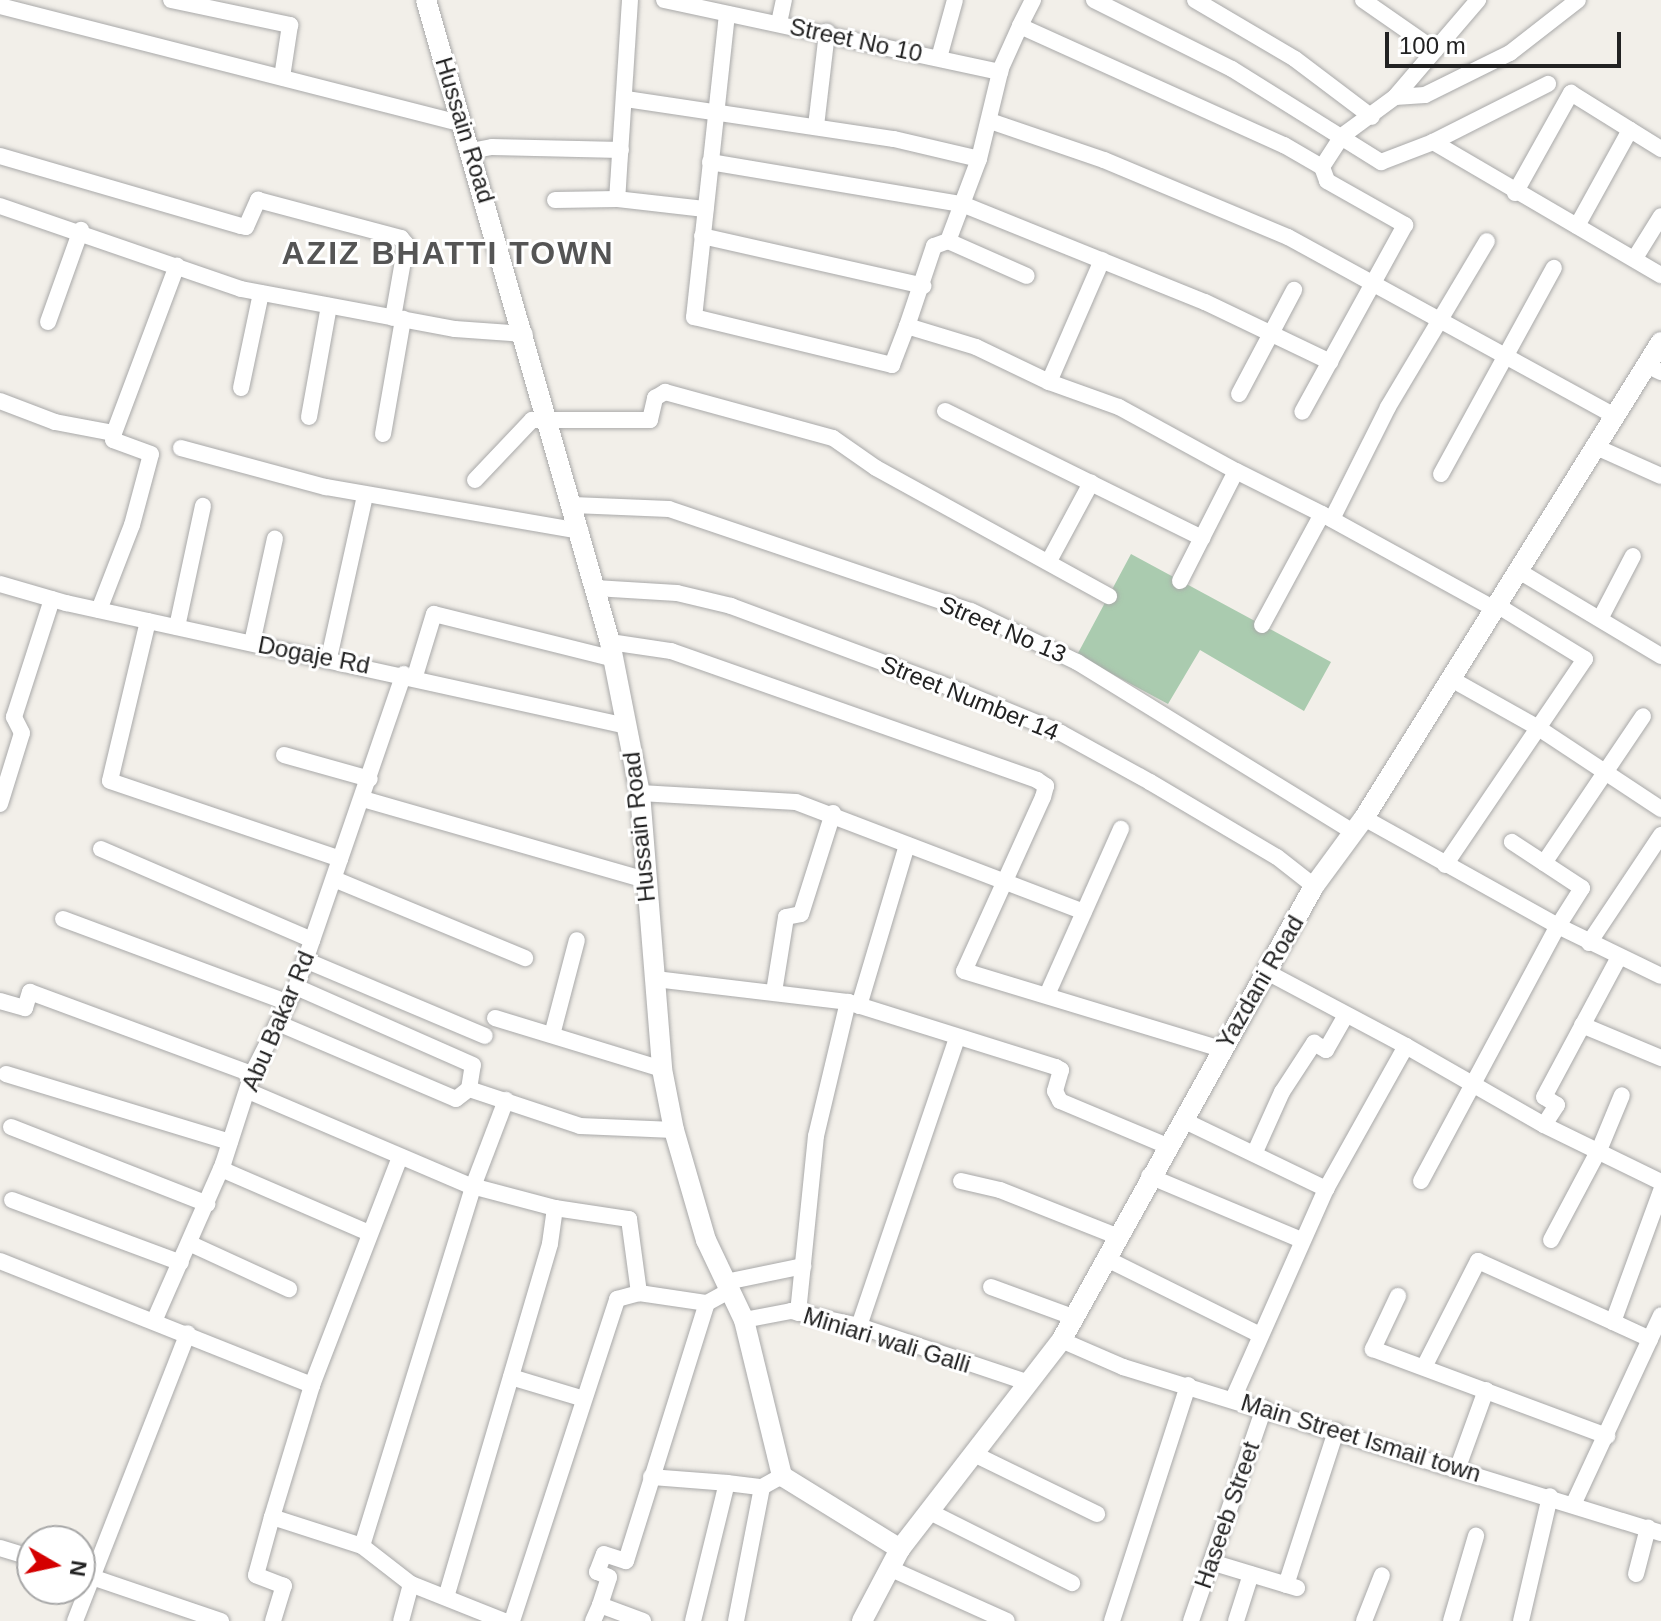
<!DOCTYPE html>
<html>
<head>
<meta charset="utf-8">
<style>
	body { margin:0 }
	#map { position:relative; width:1661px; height:1621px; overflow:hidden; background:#f2efe9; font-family:Helvetica,sans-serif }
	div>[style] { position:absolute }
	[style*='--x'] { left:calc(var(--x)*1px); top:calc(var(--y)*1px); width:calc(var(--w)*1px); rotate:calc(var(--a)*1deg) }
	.cemetery>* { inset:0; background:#aacbaf }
	.roads { filter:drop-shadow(0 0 2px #a9a9a9) drop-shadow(0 0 2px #a9a9a9) }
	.minor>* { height:16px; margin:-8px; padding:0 8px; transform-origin:8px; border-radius:8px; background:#fff }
	.tertiary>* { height:20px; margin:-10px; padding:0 10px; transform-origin:10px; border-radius:10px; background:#fff }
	span { translate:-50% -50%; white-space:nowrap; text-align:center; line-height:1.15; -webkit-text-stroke:6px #fff; paint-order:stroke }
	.street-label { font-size:24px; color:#222 }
	.district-label { font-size:32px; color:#555; font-weight:700; letter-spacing:2px }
	.north { position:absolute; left:16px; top:1525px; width:80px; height:80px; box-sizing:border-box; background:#fff; border:2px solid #a7a7a7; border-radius:50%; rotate:99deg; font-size:22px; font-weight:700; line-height:32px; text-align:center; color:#222 }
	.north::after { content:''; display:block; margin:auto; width:28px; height:36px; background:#d40000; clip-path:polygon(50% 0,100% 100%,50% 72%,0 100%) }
	.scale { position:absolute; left:1385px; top:32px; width:236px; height:36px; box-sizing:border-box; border:4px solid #222; border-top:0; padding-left:10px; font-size:24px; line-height:28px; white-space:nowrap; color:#222; -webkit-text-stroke:6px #fff; paint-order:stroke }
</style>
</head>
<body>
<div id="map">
	<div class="cemetery">
		<div style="clip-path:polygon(1131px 554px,1331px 662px,1304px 711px,1200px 650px,1168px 704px,1077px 655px)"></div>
	</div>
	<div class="roads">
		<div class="minor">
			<div style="--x:171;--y:0;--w:122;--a:11.9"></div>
			<div style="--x:290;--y:25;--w:53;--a:98.7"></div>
			<div style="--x:630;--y:0;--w:199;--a:93.7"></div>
			<div style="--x:617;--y:199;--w:89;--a:6.5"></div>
			<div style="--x:664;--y:0;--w:344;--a:12.1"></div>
			<div style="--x:1033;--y:0;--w:29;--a:117"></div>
			<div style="--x:1020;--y:26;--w:290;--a:24.3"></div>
			<div style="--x:1284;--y:145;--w:44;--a:30.1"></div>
			<div style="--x:1322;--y:167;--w:15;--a:70"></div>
			<div style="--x:1327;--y:181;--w:90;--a:29.4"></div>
			<div style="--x:1405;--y:225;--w:213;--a:118.8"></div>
			<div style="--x:1094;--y:0;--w:154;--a:26.6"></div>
			<div style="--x:1232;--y:69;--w:176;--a:32"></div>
			<div style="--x:1381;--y:162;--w:56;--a:-21"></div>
			<div style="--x:1433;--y:142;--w:264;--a:30.3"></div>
			<div style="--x:1195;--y:0;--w:116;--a:30.5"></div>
			<div style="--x:1295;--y:59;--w:96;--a:37"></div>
			<div style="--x:1363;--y:0;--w:88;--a:34.8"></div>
			<div style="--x:0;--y:6;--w:478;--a:14.3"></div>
			<div style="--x:727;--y:14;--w:305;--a:96.2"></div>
			<div style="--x:694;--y:317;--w:204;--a:13.6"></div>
			<div style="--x:892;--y:365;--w:42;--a:-69"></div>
			<div style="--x:779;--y:23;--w:24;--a:-78"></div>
			<div style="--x:1020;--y:26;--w:46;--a:114.3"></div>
			<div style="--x:1001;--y:68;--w:94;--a:103.6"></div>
			<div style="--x:979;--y:159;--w:88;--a:110.7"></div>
			<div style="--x:948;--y:241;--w:15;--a:160"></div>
			<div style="--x:934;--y:246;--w:84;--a:108.6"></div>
			<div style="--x:907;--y:326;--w:72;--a:16.9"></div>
			<div style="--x:976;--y:347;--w:81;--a:25.6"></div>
			<div style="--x:1049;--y:382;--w:74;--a:19.7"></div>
			<div style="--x:1119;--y:407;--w:133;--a:28.7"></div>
			<div style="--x:939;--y:58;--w:60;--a:-74.6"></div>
			<div style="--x:1395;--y:97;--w:30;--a:-4"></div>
			<div style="--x:1425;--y:95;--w:95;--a:-26.3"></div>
			<div style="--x:1510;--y:53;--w:86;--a:-37.9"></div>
			<div style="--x:626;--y:99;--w:271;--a:8.5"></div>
			<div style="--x:894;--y:139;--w:87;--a:13.2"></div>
			<div style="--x:990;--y:121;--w:120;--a:18.9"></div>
			<div style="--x:1104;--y:160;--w:199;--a:22.7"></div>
			<div style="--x:1288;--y:237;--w:371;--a:28.7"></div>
			<div style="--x:816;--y:126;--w:95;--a:-83.3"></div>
			<div style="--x:1433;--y:142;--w:129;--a:-26.8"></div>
			<div style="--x:471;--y:151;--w:21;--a:-11"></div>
			<div style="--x:492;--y:147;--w:129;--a:1.3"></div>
			<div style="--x:0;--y:156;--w:251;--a:16.2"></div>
			<div style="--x:241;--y:226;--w:5;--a:11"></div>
			<div style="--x:246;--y:227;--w:30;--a:-66"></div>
			<div style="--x:258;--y:200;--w:148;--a:14.9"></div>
			<div style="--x:401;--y:238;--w:8;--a:50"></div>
			<div style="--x:406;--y:244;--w:75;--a:100"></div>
			<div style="--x:710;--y:162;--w:255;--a:9.5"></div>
			<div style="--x:962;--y:204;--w:262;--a:22"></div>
			<div style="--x:1205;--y:302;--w:139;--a:25.6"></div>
			<div style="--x:1322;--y:167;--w:37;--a:-57"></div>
			<div style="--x:1342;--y:136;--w:66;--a:-36.3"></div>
			<div style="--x:1395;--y:97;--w:128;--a:-49.4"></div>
			<div style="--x:1515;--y:193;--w:115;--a:-60.8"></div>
			<div style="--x:1571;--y:93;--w:106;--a:31.9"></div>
			<div style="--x:555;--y:200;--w:62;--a:-0.9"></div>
			<div style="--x:0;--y:206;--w:255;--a:19"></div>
			<div style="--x:241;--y:289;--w:218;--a:10.6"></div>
			<div style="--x:455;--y:329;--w:70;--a:4.1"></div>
			<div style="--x:1577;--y:226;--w:110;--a:-61.1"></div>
			<div style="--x:702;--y:236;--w:227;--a:12.7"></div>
			<div style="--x:948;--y:241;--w:86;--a:23.9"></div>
			<div style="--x:1635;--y:258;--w:49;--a:-58.2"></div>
			<div style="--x:48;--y:322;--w:98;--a:-70.3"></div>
			<div style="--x:1646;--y:365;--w:17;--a:25"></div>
			<div style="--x:1049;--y:382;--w:133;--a:-66.5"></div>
			<div style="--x:241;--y:388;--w:97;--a:-78.1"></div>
			<div style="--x:1239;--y:394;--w:118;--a:-62.1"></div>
			<div style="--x:0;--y:401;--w:59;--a:20.9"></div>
			<div style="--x:55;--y:422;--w:60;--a:10.6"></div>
			<div style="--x:945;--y:411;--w:287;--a:26.3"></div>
			<div style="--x:309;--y:417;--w:113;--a:-79.8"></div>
			<div style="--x:383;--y:434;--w:117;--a:-80.1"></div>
			<div style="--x:1594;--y:446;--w:73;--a:24.1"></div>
			<div style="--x:181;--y:448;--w:150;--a:15.1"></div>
			<div style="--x:326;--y:487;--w:258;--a:9.8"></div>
			<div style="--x:1441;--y:474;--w:235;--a:-61.3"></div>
			<div style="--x:475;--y:480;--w:83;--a:-46.5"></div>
			<div style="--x:532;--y:420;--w:118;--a:0"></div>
			<div style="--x:650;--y:420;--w:23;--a:-77"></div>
			<div style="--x:655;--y:398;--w:12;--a:-31"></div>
			<div style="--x:665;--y:392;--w:174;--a:15.3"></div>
			<div style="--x:833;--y:438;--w:52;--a:34.9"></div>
			<div style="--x:876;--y:468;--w:266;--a:28.8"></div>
			<div style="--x:573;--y:505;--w:96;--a:2.4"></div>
			<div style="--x:669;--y:509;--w:319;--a:18.7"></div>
			<div style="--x:971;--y:611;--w:118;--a:25.7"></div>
			<div style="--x:1077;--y:662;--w:323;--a:31.6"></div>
			<div style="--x:1332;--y:519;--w:125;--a:-63.4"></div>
			<div style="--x:1388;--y:407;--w:193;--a:-59.2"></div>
			<div style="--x:1049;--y:561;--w:89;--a:-61.7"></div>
			<div style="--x:1517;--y:570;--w:168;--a:30.8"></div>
			<div style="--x:1180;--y:581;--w:123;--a:-63"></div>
			<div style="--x:1236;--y:471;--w:96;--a:26.6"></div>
			<div style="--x:0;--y:584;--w:69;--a:16.1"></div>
			<div style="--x:66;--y:603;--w:574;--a:12.37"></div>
			<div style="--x:595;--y:588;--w:82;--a:3.5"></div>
			<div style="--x:677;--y:593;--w:56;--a:13.5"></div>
			<div style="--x:731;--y:606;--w:236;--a:20.4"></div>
			<div style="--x:952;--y:688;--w:118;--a:22.4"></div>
			<div style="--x:1061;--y:733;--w:102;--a:28.8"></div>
			<div style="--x:1150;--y:782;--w:147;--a:30.6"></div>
			<div style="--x:1277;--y:857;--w:47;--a:38.1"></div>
			<div style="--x:99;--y:610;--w:91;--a:-68.8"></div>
			<div style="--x:132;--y:525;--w:73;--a:-75"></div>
			<div style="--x:151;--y:454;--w:40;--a:-159.8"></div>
			<div style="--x:113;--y:440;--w:7;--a:-82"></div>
			<div style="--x:114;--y:433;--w:179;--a:-69.4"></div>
			<div style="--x:1600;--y:619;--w:71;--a:-62.4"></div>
			<div style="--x:148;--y:621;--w:164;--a:103.4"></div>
			<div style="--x:110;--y:781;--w:243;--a:18.7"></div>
			<div style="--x:1262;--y:625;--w:126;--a:-61.6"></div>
			<div style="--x:1322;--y:514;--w:195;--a:28.8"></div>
			<div style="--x:177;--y:627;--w:124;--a:-77.9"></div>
			<div style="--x:610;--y:642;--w:62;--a:8.4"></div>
			<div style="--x:671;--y:651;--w:388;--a:19.4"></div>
			<div style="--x:1037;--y:780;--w:11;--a:34"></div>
			<div style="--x:1046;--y:786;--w:11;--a:105"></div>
			<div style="--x:1043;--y:797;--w:191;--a:114.4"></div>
			<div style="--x:964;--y:971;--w:269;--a:16.9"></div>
			<div style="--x:252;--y:643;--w:107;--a:-77.6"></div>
			<div style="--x:329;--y:658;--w:167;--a:-77.5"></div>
			<div style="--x:415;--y:676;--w:65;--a:-73"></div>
			<div style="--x:434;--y:614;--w:186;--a:14"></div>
			<div style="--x:1451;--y:679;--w:102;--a:29.3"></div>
			<div style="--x:1540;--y:729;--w:145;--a:33.5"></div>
			<div style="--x:284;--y:755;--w:89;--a:15.6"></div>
			<div style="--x:640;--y:793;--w:156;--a:3.3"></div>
			<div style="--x:796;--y:802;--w:308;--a:20.9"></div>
			<div style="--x:363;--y:799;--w:293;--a:16"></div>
			<div style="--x:0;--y:804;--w:74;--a:-72.8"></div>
			<div style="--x:22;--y:733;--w:18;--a:-117"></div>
			<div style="--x:14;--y:717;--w:124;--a:-72.1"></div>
			<div style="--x:1364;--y:818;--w:222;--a:29.1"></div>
			<div style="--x:1558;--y:926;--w:45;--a:-57.7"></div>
			<div style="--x:1582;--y:888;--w:84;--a:-146.7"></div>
			<div style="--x:101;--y:849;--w:230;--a:23.3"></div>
			<div style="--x:1544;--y:863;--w:177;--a:-56"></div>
			<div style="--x:1445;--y:865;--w:249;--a:-55.8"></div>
			<div style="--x:1585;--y:659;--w:105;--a:-148.6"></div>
			<div style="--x:334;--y:879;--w:207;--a:22.5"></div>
			<div style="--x:63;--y:919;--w:241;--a:20.4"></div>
			<div style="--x:1589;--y:943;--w:130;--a:-56.3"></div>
			<div style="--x:305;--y:960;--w:195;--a:22.9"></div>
			<div style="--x:1265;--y:971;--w:160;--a:28"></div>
			<div style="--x:1406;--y:1046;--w:164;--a:119.2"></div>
			<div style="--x:655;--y:979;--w:194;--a:6.8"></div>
			<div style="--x:848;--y:1002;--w:218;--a:17.4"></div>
			<div style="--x:1056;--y:1067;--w:6;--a:31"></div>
			<div style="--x:1061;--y:1070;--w:22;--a:106"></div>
			<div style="--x:1055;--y:1091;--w:11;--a:63"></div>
			<div style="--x:1060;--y:1101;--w:116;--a:22.8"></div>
			<div style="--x:774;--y:992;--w:76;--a:-80.9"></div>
			<div style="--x:786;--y:917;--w:15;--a:-11"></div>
			<div style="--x:801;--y:914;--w:106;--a:-72.4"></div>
			<div style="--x:1047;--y:995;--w:182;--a:-66"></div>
			<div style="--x:0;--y:1001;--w:26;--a:16"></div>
			<div style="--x:25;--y:1008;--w:17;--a:-73"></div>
			<div style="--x:30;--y:992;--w:237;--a:20.3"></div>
			<div style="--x:859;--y:1006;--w:168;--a:-73.4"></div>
			<div style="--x:495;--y:1018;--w:175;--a:17"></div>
			<div style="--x:280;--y:1024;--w:191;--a:23.1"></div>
			<div style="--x:456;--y:1099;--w:16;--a:-38"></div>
			<div style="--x:469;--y:1089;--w:24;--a:-81"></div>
			<div style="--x:473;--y:1065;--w:193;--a:-156.2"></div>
			<div style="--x:1582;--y:1025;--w:86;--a:22.7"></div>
			<div style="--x:552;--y:1035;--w:98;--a:-75.3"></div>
			<div style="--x:1406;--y:1046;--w:159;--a:29.8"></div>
			<div style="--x:1544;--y:1125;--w:130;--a:26"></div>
			<div style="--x:6;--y:1074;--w:234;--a:16.9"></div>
			<div style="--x:469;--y:1089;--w:117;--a:18.4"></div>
			<div style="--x:580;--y:1126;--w:94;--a:2.4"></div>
			<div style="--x:248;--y:1091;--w:239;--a:23.1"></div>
			<div style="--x:468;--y:1185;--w:90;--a:14.8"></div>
			<div style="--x:555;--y:1208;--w:36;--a:98"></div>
			<div style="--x:550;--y:1244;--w:368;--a:106.4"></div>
			<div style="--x:1185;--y:1121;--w:157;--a:25.7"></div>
			<div style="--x:1326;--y:1189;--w:230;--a:113.9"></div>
			<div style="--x:1544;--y:1125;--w:24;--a:-57"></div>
			<div style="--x:1557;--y:1105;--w:15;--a:-148"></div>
			<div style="--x:1544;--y:1097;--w:157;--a:-61.8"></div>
			<div style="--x:11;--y:1127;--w:211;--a:21.4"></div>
			<div style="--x:1255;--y:1152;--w:66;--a:-65.8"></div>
			<div style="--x:1282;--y:1092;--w:59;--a:-56.9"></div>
			<div style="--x:1314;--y:1043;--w:14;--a:30"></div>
			<div style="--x:1326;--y:1050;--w:40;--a:-60.3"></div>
			<div style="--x:221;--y:1169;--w:161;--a:23.4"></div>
			<div style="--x:1149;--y:1176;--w:165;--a:22.8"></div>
			<div style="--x:961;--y:1181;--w:40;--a:13"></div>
			<div style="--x:1000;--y:1190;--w:125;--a:21.6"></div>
			<div style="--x:1421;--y:1181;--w:289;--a:-61.8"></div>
			<div style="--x:1558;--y:926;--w:114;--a:25.9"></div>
			<div style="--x:12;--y:1200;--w:180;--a:20.4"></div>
			<div style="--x:555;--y:1208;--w:75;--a:8.5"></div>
			<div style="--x:629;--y:1219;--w:75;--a:82.3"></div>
			<div style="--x:1551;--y:1240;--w:104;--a:-62"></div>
			<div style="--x:1600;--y:1148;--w:57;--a:-67.5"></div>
			<div style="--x:191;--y:1244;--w:108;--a:24.7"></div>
			<div style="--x:1105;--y:1258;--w:173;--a:26.4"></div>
			<div style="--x:0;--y:1261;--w:336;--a:21.7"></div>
			<div style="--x:726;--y:1282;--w:79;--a:-11.7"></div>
			<div style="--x:991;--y:1287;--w:87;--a:20.1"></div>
			<div style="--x:1398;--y:1296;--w:59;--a:115.3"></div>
			<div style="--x:1373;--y:1349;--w:250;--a:20.4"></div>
			<div style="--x:798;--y:1313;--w:178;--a:-84.2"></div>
			<div style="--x:816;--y:1136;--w:138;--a:-76.6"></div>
			<div style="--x:155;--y:1319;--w:169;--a:-66.3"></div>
			<div style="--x:223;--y:1164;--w:95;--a:-72.1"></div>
			<div style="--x:252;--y:1074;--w:97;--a:-63.2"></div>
			<div style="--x:296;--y:987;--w:331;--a:-71"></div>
			<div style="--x:744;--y:1320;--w:48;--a:-10.8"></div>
			<div style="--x:791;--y:1311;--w:70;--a:12.4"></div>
			<div style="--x:859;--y:1326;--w:179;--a:18.5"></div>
			<div style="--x:859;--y:1326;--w:304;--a:-71.2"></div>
			<div style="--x:1650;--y:1339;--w:26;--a:-65"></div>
			<div style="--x:1061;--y:1340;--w:68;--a:23.5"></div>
			<div style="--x:1123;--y:1367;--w:563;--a:17.15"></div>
			<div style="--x:1424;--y:1367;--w:119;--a:-63"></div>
			<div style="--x:1478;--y:1261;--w:148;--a:24.3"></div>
			<div style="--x:511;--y:1377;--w:76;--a:16.8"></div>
			<div style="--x:974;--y:1454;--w:137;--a:26"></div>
			<div style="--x:1458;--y:1467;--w:82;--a:-70"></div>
			<div style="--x:651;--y:1477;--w:76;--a:4.5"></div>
			<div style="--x:1573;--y:1505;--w:183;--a:-65.1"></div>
			<div style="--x:1650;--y:1339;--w:41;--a:-155.3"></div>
			<div style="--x:1613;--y:1322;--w:140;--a:-69.9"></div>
			<div style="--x:930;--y:1512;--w:159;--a:26.6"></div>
			<div style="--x:272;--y:1517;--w:138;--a:-73.1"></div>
			<div style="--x:312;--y:1385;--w:244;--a:-68.9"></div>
			<div style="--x:362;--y:1546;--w:379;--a:-72.8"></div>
			<div style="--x:474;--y:1184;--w:90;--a:-69.1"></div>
			<div style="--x:0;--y:1548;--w:34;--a:17"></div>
			<div style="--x:1211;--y:1562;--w:90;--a:16.8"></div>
			<div style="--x:889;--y:1568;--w:129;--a:24.2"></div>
			<div style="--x:80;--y:1573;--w:149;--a:18.8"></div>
			<div style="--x:1636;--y:1574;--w:48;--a:-75.4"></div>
			<div style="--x:411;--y:1584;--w:100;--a:21.7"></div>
			<div style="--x:1286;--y:1585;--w:162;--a:-72"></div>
			<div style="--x:600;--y:1605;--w:29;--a:-72"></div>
			<div style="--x:609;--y:1577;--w:13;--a:-157"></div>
			<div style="--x:597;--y:1572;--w:19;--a:-69"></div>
			<div style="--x:604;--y:1554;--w:23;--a:18"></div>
			<div style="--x:626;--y:1561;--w:270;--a:-72.6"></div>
			<div style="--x:707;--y:1303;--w:26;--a:-29"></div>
			<div style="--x:75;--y:1621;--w:309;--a:-68.6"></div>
			<div style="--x:273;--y:1621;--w:37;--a:-73"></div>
			<div style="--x:284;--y:1586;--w:30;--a:-159"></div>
			<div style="--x:256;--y:1575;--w:60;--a:-74.6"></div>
			<div style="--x:272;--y:1517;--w:95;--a:17.9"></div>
			<div style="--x:362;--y:1546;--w:62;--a:37.8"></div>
			<div style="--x:411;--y:1584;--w:38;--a:105"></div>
			<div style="--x:512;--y:1621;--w:339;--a:-71.9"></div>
			<div style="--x:617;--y:1299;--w:23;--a:-15"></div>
			<div style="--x:639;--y:1293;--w:69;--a:8.4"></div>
			<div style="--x:593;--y:1621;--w:17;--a:-66"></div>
			<div style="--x:600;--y:1605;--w:46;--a:20.4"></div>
			<div style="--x:693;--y:1621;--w:142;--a:-76.2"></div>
			<div style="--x:727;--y:1483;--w:35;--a:7"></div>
			<div style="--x:762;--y:1487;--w:23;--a:-29"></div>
			<div style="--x:736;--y:1621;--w:136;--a:-79"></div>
			<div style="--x:1112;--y:1621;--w:248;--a:-72.1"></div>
			<div style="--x:1191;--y:1621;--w:225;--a:-71.1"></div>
			<div style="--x:1236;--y:1621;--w:49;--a:-72.3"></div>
			<div style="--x:1364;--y:1621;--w:49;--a:-68.6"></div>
			<div style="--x:1451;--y:1621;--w:89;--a:-73.6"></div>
			<div style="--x:1521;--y:1621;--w:128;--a:-76.9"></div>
		</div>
		<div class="tertiary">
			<div style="--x:426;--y:0;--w:668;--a:74.01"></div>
			<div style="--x:610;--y:642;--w:154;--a:78.8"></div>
			<div style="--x:640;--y:793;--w:277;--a:85.4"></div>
			<div style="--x:662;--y:1069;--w:62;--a:78.9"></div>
			<div style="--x:674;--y:1130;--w:115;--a:73.8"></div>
			<div style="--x:706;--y:1240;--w:89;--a:64.6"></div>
			<div style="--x:744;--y:1320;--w:161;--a:76.3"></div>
			<div style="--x:782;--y:1476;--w:139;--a:31.7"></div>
			<div style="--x:862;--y:1621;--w:81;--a:-62.2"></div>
			<div style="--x:900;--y:1549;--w:263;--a:-52.3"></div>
			<div style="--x:1061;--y:1341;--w:521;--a:-60.92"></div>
			<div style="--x:1314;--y:886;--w:84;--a:-53.7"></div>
			<div style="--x:1364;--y:818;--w:561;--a:-58.04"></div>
		</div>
	</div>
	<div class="street-label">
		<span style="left:856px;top:40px;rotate:12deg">Street No 10</span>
		<span style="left:465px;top:130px;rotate:73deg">Hussain Road</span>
		<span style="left:1003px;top:629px;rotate:23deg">Street No 13</span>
		<span style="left:314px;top:655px;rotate:11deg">Dogaje Rd</span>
		<span style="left:970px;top:698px;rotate:22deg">Street Number 14</span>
		<span style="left:639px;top:827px;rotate:-96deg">Hussain Road</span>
		<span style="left:1260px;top:982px;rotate:-60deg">Yazdani Road</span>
		<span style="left:278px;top:1021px;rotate:-67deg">Abu Bakar Rd</span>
		<span style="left:887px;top:1340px;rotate:17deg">Miniari wali Galli</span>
		<span style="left:1361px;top:1438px;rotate:17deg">Main Street Ismail town</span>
		<span style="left:1227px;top:1515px;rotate:-71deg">Haseeb Street</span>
	</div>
	<div class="district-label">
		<span style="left:448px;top:253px">AZIZ BHATTI TOWN</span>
	</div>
	<div class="north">N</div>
	<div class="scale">100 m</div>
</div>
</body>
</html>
